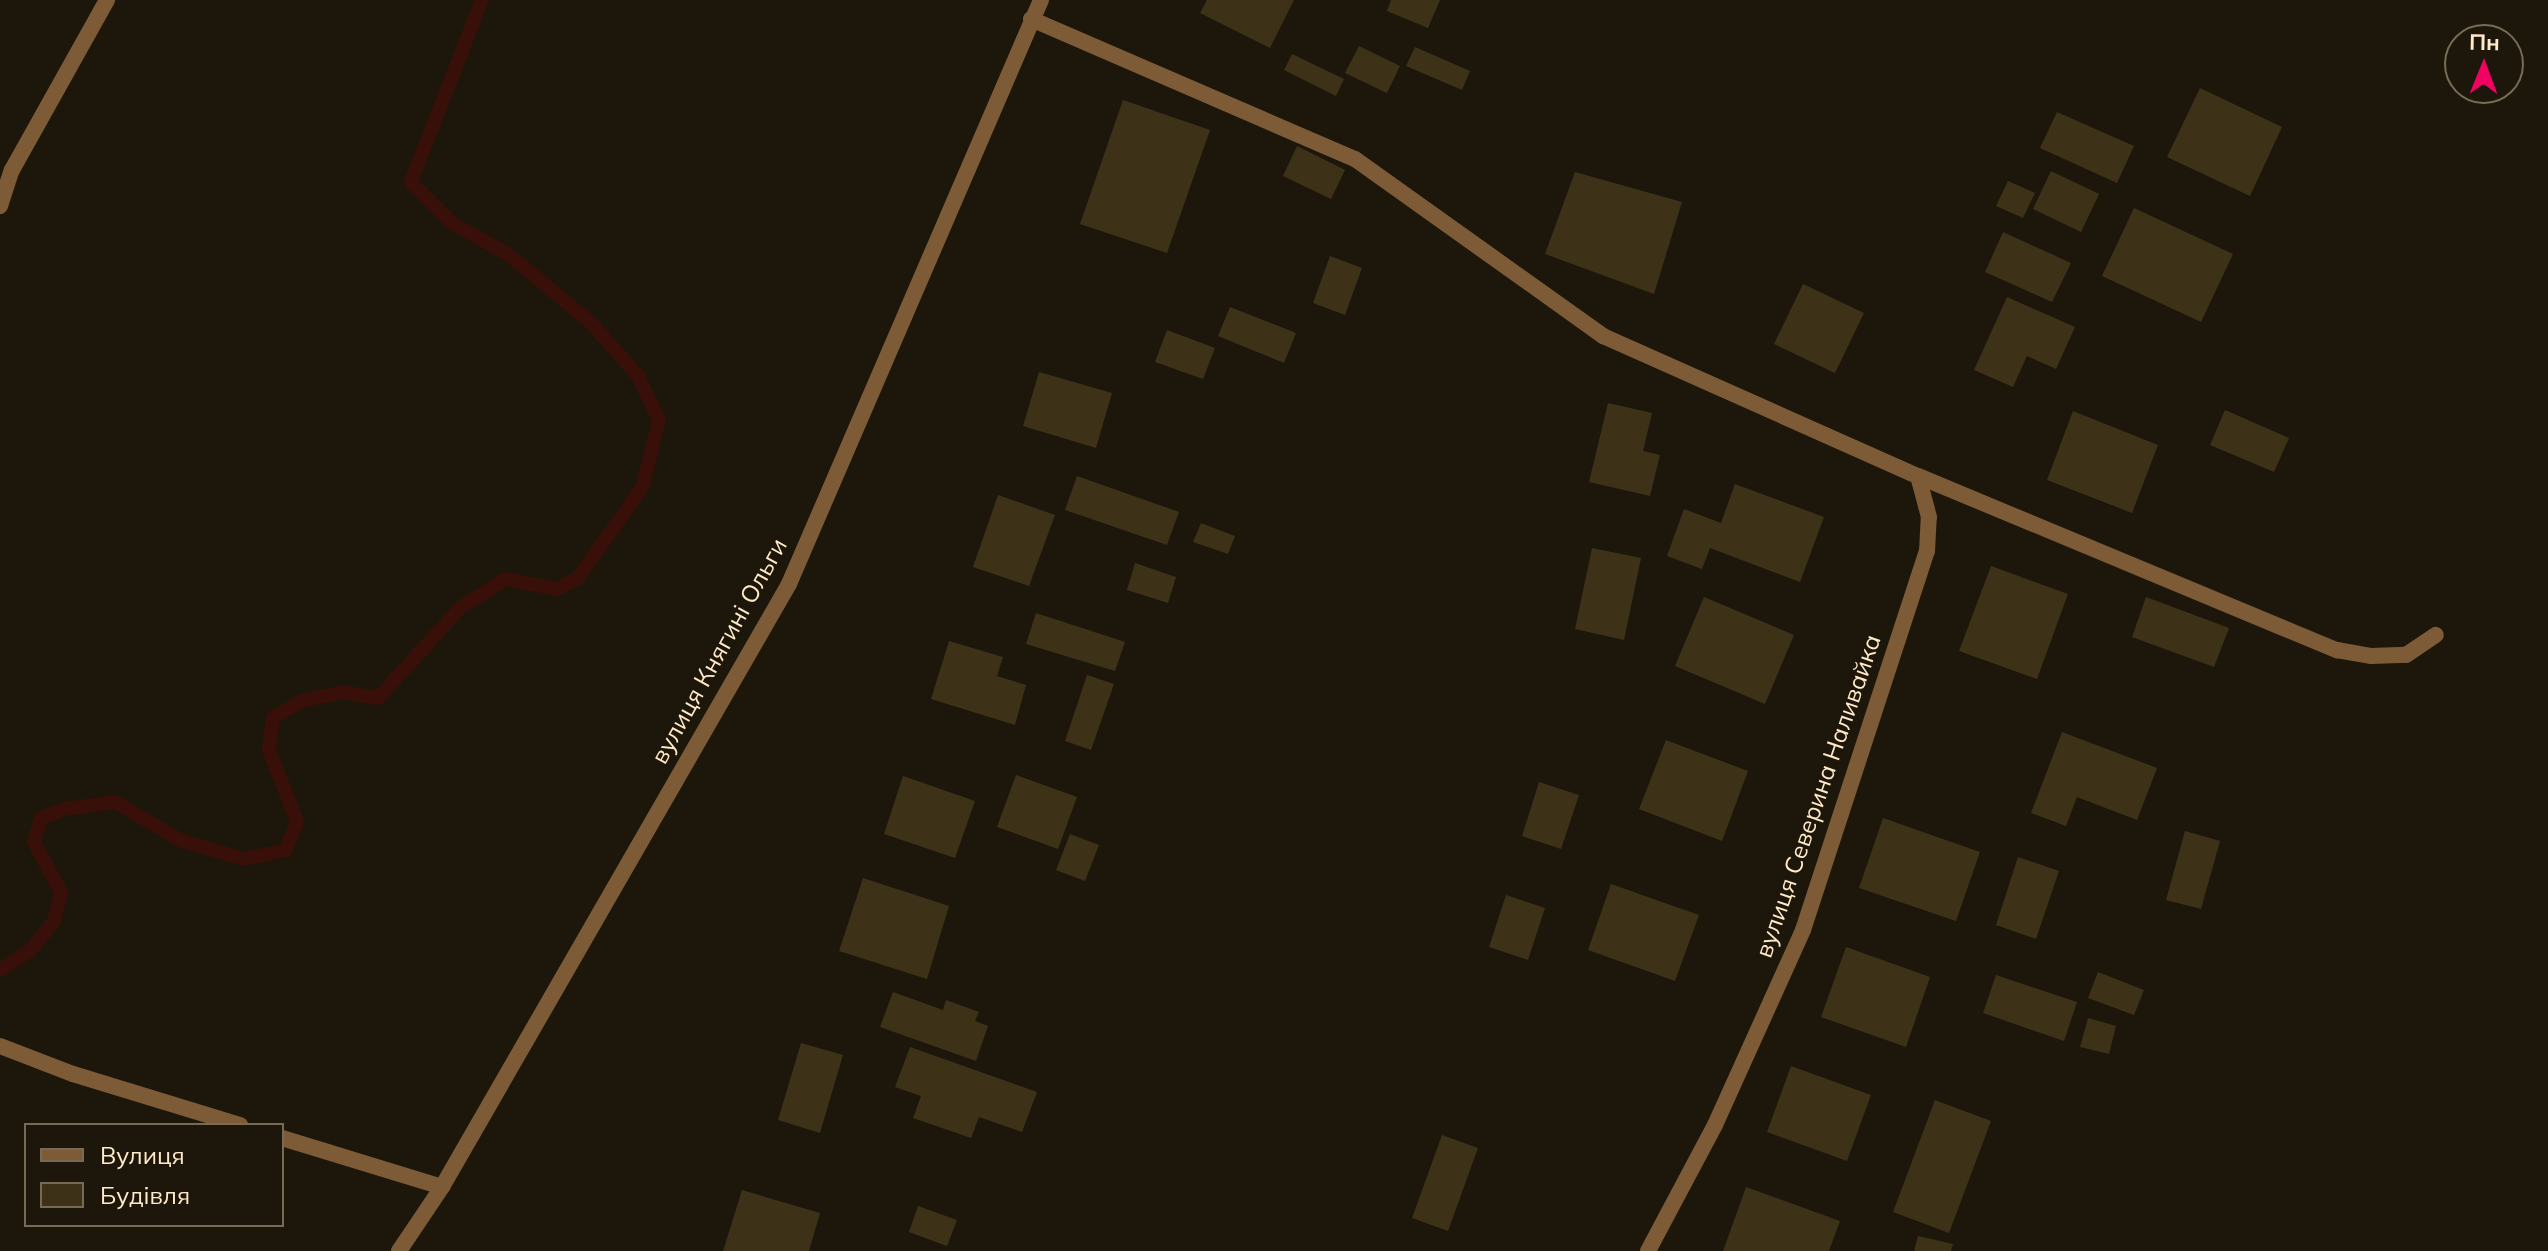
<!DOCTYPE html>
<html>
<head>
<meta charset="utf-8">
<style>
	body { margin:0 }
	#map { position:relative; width:2548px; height:1251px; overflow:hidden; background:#1d170b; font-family:Mulish,sans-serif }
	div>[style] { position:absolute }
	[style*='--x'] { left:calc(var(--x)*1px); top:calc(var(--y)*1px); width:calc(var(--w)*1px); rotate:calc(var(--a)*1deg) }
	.stream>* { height:14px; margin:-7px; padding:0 7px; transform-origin:7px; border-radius:7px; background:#380f09 }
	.building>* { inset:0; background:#3d3218 }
	.service>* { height:16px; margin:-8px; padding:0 8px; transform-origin:8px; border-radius:8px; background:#7c5b36 }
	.minor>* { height:16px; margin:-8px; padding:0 8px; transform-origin:8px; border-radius:8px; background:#7c5b36 }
	.tertiary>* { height:16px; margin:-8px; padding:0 8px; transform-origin:8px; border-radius:8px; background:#7c5b36 }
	span { translate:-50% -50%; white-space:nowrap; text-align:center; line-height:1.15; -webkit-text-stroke:6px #1d170b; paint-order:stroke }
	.street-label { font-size:24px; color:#ffe9c7 }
	.legend { position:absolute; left:24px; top:1123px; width:260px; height:104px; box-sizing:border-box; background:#1d170b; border:2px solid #776b56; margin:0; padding:10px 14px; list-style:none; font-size:24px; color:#ffe9c7 }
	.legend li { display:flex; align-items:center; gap:16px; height:40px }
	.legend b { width:40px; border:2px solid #776b56 }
	.north { position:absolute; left:2444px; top:24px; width:80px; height:80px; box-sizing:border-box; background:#1d170b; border:2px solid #776b56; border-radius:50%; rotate:1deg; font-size:22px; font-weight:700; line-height:32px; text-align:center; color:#ffe9c7 }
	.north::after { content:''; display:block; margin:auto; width:28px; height:36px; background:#f10161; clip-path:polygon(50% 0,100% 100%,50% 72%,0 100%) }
</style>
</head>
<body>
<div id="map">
	<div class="stream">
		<div style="--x:0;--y:970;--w:38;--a:-33"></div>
		<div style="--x:32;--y:949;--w:36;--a:-52"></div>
		<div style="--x:54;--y:921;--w:30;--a:-76"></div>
		<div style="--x:61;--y:892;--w:57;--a:-118.4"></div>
		<div style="--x:34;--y:842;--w:25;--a:-74"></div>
		<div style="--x:41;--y:818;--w:25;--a:-21"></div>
		<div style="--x:64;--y:809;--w:51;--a:-7.8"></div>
		<div style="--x:115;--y:802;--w:78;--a:30.2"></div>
		<div style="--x:182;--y:841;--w:65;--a:16.2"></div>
		<div style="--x:244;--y:859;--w:43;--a:-12.1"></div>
		<div style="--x:286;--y:850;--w:31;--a:-69"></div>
		<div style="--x:297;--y:821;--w:76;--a:-111.5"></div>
		<div style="--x:269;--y:750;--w:32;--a:-83"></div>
		<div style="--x:273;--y:718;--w:33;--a:-31"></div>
		<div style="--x:301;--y:701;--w:43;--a:-12.1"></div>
		<div style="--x:343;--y:692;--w:36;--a:10"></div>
		<div style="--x:378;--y:698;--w:123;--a:-47.6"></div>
		<div style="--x:461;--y:607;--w:53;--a:-31.9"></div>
		<div style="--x:506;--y:579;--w:52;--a:11.1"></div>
		<div style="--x:557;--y:589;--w:22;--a:-27"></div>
		<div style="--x:577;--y:579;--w:114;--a:-54.6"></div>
		<div style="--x:643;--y:486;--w:68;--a:-76.4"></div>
		<div style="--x:659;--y:420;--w:49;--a:-115.5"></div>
		<div style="--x:638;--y:376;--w:72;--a:-131.6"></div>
		<div style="--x:590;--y:322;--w:105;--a:-140.4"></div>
		<div style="--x:509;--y:255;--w:65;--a:-150.7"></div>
		<div style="--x:452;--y:223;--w:58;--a:-135"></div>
		<div style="--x:411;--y:182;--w:195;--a:-68.7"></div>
	</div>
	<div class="building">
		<div style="clip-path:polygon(1207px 0,1294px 0,1270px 48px,1200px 13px)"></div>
		<div style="clip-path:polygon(1391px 0,1440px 0,1428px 28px,1387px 11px)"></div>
		<div style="clip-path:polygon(1359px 46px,1400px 66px,1387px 93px,1345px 73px)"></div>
		<div style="clip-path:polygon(1415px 47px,1470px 71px,1462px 90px,1406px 66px)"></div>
		<div style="clip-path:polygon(1292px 54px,1344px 79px,1336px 96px,1284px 70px)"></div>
		<div style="clip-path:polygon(2200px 88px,2282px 127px,2250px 196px,2167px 157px)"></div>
		<div style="clip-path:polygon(1123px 100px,1210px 130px,1167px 253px,1080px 224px)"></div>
		<div style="clip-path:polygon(2057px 112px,2134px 146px,2117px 183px,2040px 148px)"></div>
		<div style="clip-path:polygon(1297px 146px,1345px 170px,1331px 199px,1283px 176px)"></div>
		<div style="clip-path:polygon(2051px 171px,2099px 194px,2081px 232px,2033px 209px)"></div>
		<div style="clip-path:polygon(1575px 172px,1682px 202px,1654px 294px,1545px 254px)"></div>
		<div style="clip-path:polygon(2008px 181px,2035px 193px,2023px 218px,1996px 206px)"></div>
		<div style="clip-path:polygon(2134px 208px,2233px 254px,2201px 322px,2102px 276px)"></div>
		<div style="clip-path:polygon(2003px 232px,2071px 263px,2052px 302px,1985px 272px)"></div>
		<div style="clip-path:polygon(1330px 256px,1362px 268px,1345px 315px,1313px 303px)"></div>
		<div style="clip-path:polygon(1803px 284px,1864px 313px,1835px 373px,1774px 344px)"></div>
		<div style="clip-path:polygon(2007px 297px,2075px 327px,2056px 369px,2027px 356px,2013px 387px,1974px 370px)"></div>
		<div style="clip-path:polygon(1230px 307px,1296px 333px,1284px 363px,1218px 336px)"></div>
		<div style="clip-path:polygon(1167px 330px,1215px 348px,1203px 379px,1155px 362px)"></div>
		<div style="clip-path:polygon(1039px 372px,1112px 393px,1096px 448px,1023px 426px)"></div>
		<div style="clip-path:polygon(1608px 403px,1652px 413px,1643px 451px,1660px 455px,1650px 496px,1589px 482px)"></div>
		<div style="clip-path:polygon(2225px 410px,2289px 438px,2274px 472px,2210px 445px)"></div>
		<div style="clip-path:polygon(2073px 411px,2158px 445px,2132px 513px,2047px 480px)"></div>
		<div style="clip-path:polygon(1077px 476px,1179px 512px,1167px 545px,1065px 510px)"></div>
		<div style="clip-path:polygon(1735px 484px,1824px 517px,1800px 582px,1710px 548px,1702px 569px,1667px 556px,1684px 509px,1721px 523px)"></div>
		<div style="clip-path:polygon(998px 495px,1055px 515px,1029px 586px,973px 567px)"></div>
		<div style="clip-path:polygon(1201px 523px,1235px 536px,1228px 554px,1193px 542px)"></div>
		<div style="clip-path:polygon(1592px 548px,1641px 558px,1624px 640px,1575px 629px)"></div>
		<div style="clip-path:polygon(1135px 563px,1176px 577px,1168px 603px,1127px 590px)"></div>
		<div style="clip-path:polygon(1991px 566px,2068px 594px,2037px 679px,1959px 651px)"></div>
		<div style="clip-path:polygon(1704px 597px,1794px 635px,1765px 704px,1675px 666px)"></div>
		<div style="clip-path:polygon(2146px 597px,2229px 628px,2214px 667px,2132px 637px)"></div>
		<div style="clip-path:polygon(1036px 613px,1125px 642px,1115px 671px,1026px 644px)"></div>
		<div style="clip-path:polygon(949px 641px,1003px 657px,997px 676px,1026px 685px,1015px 725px,931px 699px)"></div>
		<div style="clip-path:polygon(1087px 675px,1114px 684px,1091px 750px,1065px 741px)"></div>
		<div style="clip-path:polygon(2062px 732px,2157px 768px,2137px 820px,2077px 797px,2066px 826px,2031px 813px)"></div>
		<div style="clip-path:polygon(1666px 740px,1748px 771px,1722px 841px,1639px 809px)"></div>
		<div style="clip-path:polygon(1016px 775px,1077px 797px,1058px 849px,997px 827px)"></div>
		<div style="clip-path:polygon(903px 776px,975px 801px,955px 858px,884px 834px)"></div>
		<div style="clip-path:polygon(1539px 782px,1579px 795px,1561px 849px,1522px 836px)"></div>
		<div style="clip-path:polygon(1883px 818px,1980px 852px,1956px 921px,1859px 888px)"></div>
		<div style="clip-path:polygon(2185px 831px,2220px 841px,2201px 909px,2166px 900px)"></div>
		<div style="clip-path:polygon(1070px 834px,1099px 845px,1085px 881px,1056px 870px)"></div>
		<div style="clip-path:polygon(2018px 857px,2059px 871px,2036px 939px,1996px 925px)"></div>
		<div style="clip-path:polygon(863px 878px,949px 906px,927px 979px,839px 951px)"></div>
		<div style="clip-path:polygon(1611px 884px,1699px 915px,1675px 981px,1588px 950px)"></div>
		<div style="clip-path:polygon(1506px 895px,1545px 908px,1528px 960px,1489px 947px)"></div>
		<div style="clip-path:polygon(1846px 947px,1930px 977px,1906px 1047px,1821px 1017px)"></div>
		<div style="clip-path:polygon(2098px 972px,2144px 990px,2134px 1015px,2088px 998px)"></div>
		<div style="clip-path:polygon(1996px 975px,2077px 1002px,2064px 1041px,1983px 1013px)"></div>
		<div style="clip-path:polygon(893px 992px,943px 1010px,946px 1000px,979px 1012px,975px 1021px,988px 1026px,976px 1061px,880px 1027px)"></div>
		<div style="clip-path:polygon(2088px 1018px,2116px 1026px,2109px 1054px,2080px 1047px)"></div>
		<div style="clip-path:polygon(801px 1043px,843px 1055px,820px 1133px,778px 1120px)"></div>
		<div style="clip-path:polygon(910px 1047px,1037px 1092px,1022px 1132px,979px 1117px,971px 1138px,913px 1118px,921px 1096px,895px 1087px)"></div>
		<div style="clip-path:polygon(1791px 1066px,1871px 1095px,1847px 1161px,1767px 1132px)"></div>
		<div style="clip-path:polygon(1935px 1100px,1991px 1121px,1949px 1233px,1893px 1212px)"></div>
		<div style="clip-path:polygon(1442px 1135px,1478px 1148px,1448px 1231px,1412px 1218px)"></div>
		<div style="clip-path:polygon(1746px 1187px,1840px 1221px,1829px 1251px,1723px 1251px)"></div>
		<div style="clip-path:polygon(742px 1190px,820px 1213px,809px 1251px,723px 1251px)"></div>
		<div style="clip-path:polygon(918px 1206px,957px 1220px,947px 1246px,909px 1232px)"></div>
		<div style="clip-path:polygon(1918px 1236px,1953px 1244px,1951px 1251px,1914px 1251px)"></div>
	</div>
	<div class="service">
		<div style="--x:0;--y:1046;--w:78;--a:21"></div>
		<div style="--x:73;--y:1074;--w:175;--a:17"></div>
		<div style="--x:282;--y:1138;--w:167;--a:17"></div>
	</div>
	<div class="minor">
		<div style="--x:1031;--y:19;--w:353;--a:23.4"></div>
		<div style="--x:1355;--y:159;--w:305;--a:35.5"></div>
		<div style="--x:1603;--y:336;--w:345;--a:24"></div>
		<div style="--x:1918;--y:476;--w:454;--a:22.6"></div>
		<div style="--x:2337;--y:650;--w:35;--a:10"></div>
		<div style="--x:2371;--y:656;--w:35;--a:-2"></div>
		<div style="--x:2406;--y:655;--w:36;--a:-34"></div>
		<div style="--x:0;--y:206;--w:38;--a:-72"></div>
		<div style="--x:12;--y:170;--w:195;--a:-60.8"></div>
		<div style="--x:1648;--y:1251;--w:143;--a:-62"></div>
		<div style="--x:1715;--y:1125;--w:214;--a:-65.7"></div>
		<div style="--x:1803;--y:930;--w:399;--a:-71.9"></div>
		<div style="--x:1927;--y:551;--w:34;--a:-87"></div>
		<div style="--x:1929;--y:517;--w:42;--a:-105"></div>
	</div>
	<div class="tertiary">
		<div style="--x:399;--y:1251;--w:77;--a:-56.1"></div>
		<div style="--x:442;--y:1187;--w:696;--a:-60.08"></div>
		<div style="--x:789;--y:584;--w:636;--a:-66.66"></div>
	</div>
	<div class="street-label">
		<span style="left:719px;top:651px;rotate:-61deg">вулиця Княгині Ольги</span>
		<span style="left:1818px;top:796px;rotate:-71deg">вулиця Северина Наливайка</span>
	</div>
	<ul class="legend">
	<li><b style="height:10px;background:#7c5b36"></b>Вулиця</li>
	<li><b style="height:22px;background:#3d3218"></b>Будівля</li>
	</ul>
	<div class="north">Пн</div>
</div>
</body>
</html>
